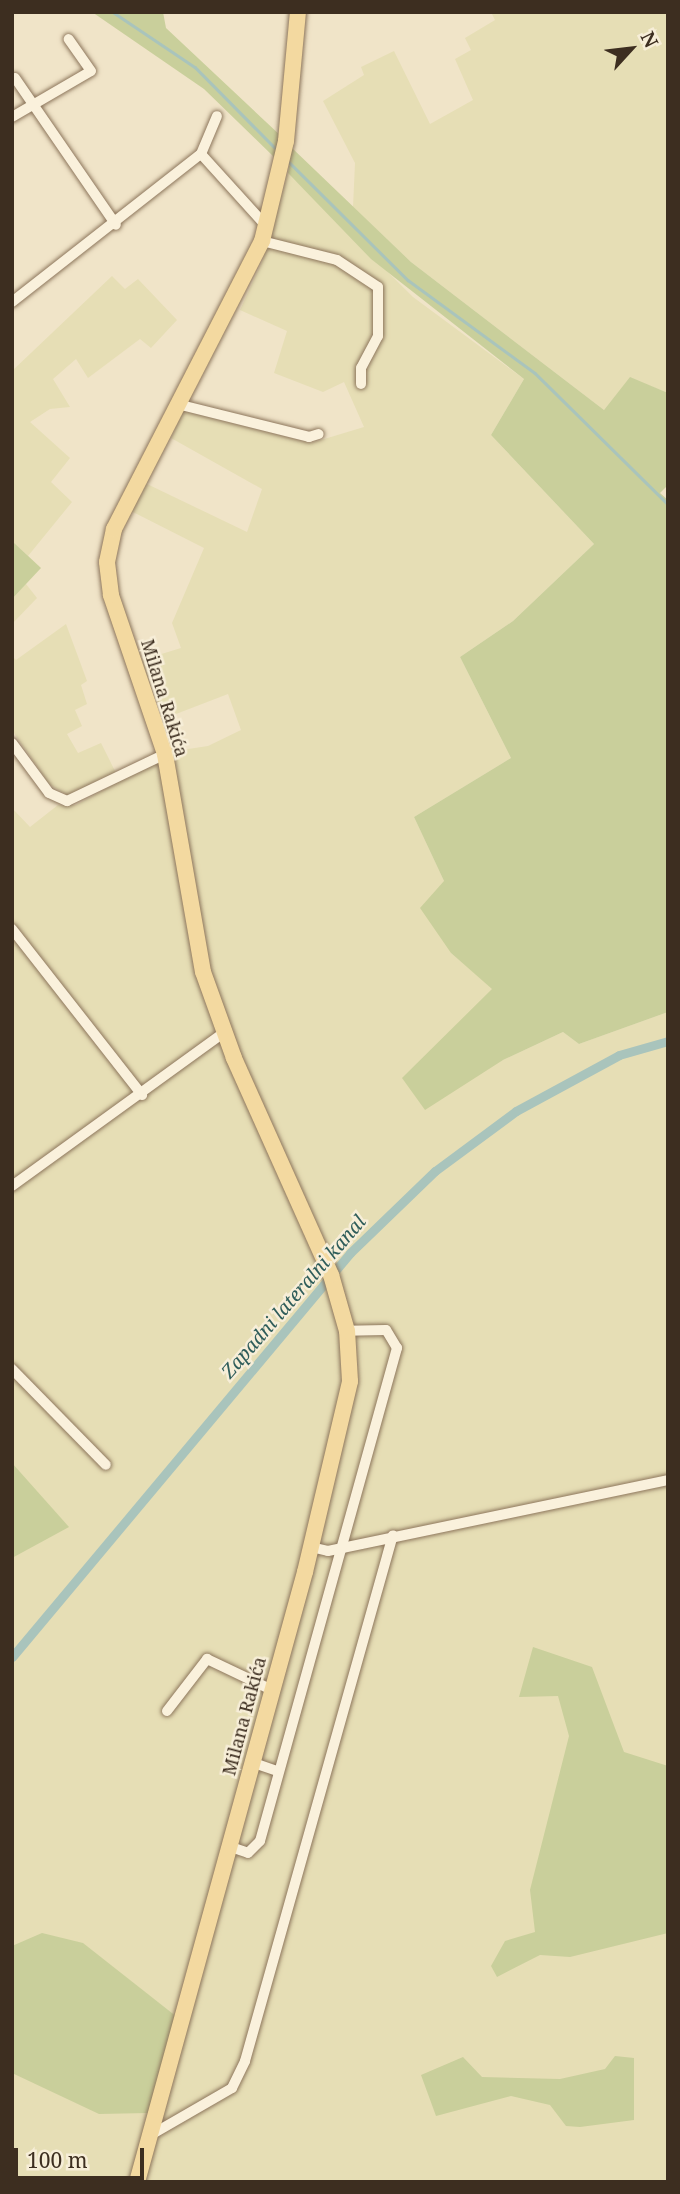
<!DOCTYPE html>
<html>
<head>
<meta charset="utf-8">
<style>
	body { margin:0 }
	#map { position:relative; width:680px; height:2194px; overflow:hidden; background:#f0e4c8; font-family:"Noto Serif",serif }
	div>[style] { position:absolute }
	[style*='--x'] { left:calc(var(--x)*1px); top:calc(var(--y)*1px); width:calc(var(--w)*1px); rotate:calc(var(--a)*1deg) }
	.farmland>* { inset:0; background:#e6deb5 }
	.green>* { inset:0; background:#c9cf9b }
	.stream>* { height:2.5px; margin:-1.25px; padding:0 1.25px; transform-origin:1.25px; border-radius:1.25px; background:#a9c4bc }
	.canal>* { height:9px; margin:-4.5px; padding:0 4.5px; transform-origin:4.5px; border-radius:4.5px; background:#a9c4bc }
	.roads { filter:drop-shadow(0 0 2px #8d765c) drop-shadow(0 0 2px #8d765c) }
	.street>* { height:10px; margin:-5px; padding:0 5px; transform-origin:5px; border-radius:5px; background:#faf1dc }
	.primary>* { height:16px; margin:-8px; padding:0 8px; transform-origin:8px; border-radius:8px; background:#f3d9a0 }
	span { translate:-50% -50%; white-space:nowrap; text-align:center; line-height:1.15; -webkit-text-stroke:5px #f7eed8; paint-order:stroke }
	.street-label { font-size:18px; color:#3d2e20 }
	.water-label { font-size:19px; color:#2f5d5a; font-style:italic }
	.frame { position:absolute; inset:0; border:14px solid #3d2e20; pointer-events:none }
	.north { position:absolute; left:596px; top:14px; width:70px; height:70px; -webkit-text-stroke:5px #f7eed8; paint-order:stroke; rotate:63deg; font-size:19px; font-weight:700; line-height:28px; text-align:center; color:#3d2e20 }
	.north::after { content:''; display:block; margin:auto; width:24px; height:32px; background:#3d2e20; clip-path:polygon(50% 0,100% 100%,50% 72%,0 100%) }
	.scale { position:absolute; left:14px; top:2148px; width:130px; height:32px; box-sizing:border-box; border:4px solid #3d2e20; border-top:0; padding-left:9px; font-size:21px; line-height:24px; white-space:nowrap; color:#3d2e20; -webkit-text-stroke:5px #f7eed8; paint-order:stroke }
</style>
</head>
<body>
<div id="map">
	<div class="farmland">
		<div style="clip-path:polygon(491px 12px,668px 12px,668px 393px,630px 378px,604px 410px,411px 262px,353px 207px,355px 163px,323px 101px,364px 75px,361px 67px,394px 51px,430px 124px,473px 100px,455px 59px,471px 50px,465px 38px,495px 20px)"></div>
		<div style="clip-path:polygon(288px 173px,413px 297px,524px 379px,491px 435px,594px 544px,513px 621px,460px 657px,511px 758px,414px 817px,444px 881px,451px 953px,493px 989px,503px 1060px,563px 1032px,579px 1044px,668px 1012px,668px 2182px,12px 2182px,12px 808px,30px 827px,58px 805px,76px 805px,175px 751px,208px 746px,241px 730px,228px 694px,163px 719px,142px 660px,181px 648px,172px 623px,204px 548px,131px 511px,147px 484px,247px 532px,262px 489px,171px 438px,183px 411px,311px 443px,364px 427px,344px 382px,323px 392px,274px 373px,287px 331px,240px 310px,262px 262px)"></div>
		<div style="clip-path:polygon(112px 276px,125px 289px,138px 279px,177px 320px,151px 348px,140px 339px,88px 378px,76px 359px,53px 379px,70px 407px,50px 409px,30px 422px,70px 458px,51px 482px,72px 502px,28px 556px,12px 541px,12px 371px)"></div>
		<div style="clip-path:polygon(26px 584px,37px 598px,12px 624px,12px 599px)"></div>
		<div style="clip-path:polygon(66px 624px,87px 681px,81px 685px,87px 704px,75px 710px,82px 726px,67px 734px,78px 753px,101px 743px,117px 775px,70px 797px,49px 784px,12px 730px,12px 656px,16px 660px)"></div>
	</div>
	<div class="green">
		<div style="clip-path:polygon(92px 12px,163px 12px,166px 28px,281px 136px,274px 157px,204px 89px)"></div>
		<div style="clip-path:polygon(292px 148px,411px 262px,604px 410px,630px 377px,668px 393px,668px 485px,660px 493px,668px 500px,668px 1012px,579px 1044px,563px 1032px,503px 1060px,425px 1110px,402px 1078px,492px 989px,451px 953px,420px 908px,444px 881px,414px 817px,511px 758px,460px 657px,513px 621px,594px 544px,491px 435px,524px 379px,371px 259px,288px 173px)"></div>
		<div style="clip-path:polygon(12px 541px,41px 568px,12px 599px)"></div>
		<div style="clip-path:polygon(12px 1463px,69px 1527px,12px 1558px)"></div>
		<div style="clip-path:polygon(533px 1647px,592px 1667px,624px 1752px,668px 1766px,668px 1933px,570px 1957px,540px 1955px,497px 1977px,491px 1966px,505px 1941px,535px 1932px,530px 1890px,569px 1736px,558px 1696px,519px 1697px)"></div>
		<div style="clip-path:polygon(42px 1933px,83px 1943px,177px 2017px,148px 2113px,99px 2114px,12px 2073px,12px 1946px)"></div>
		<div style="clip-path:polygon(615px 2056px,634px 2058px,634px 2120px,580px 2127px,566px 2126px,550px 2105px,511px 2096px,436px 2116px,421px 2075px,463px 2057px,482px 2077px,560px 2079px,605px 2069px)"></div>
	</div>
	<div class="stream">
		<div style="--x:113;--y:12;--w:99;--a:33.9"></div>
		<div style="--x:195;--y:67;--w:118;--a:45.3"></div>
		<div style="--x:288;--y:161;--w:169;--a:44.8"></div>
		<div style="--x:408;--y:280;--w:157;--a:36.2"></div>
		<div style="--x:535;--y:373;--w:187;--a:44.6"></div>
	</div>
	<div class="canal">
		<div style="--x:12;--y:1657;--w:527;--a:-50.08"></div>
		<div style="--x:350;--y:1253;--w:118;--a:-44"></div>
		<div style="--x:435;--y:1171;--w:101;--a:-36.5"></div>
		<div style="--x:516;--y:1111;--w:117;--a:-28.5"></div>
		<div style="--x:619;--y:1055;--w:51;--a:-15.9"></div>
	</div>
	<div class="roads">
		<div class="street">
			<div style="--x:15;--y:78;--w:178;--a:55.5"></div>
			<div style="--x:12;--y:117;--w:91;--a:-30.2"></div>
			<div style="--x:91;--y:71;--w:39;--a:-125"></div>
			<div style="--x:201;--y:154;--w:97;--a:47.9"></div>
			<div style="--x:262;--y:241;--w:77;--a:14.2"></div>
			<div style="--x:337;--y:260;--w:49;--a:33.4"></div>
			<div style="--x:378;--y:287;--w:49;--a:90"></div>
			<div style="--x:378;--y:336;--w:36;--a:118"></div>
			<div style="--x:361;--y:368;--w:16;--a:90"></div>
			<div style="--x:12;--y:302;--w:240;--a:-38.1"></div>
			<div style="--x:201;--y:154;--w:41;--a:-67.2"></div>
			<div style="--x:181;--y:405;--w:132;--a:14"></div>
			<div style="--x:309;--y:437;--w:10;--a:-17"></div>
			<div style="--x:12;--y:743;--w:62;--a:53.5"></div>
			<div style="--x:49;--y:793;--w:20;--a:24"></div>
			<div style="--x:67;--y:801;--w:109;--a:-25.6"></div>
			<div style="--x:12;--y:929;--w:211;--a:51.9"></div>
			<div style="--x:12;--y:1186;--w:263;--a:-35.9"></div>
			<div style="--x:12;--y:1369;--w:134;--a:45.6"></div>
			<div style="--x:311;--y:1547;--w:17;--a:13"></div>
			<div style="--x:328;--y:1551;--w:347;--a:-11.8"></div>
			<div style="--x:167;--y:1711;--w:66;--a:-52.4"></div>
			<div style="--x:207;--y:1659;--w:70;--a:25.5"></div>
			<div style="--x:251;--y:1762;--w:28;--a:19"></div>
			<div style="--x:228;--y:1846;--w:21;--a:19"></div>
			<div style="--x:248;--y:1853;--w:17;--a:-45"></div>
			<div style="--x:260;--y:1841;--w:512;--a:-74.47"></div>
			<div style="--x:397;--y:1348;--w:21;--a:-121"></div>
			<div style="--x:386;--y:1330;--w:39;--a:179"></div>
			<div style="--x:149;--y:2136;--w:96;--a:-30"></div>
			<div style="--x:232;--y:2088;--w:30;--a:-64"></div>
			<div style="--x:245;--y:2061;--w:546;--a:-74.29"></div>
		</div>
		<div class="primary">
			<div style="--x:137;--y:2182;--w:633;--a:-74.6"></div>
			<div style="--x:305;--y:1572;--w:196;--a:-76.7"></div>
			<div style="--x:350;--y:1381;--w:50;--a:-93.4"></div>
			<div style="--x:347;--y:1331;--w:58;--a:-105.9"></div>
			<div style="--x:331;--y:1275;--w:238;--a:-114.1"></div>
			<div style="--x:234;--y:1058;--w:91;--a:-109.8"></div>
			<div style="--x:203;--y:972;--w:221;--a:-99.9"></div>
			<div style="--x:165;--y:754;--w:168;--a:-108.8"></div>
			<div style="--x:111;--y:595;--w:33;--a:-97"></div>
			<div style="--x:107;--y:562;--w:34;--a:-78"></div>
			<div style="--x:114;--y:529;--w:324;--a:-62.8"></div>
			<div style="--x:262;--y:241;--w:103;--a:-76.5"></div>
			<div style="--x:286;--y:141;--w:130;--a:-84.7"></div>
		</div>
	</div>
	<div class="street-label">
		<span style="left:165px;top:698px;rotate:73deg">Milana Rakića</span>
		<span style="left:244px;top:1716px;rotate:-75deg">Milana Rakića</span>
	</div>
	<div class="water-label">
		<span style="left:294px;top:1297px;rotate:-49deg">Zapadni lateralni kanal</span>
	</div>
	<div class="frame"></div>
	<div class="north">N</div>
	<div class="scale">100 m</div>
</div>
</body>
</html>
